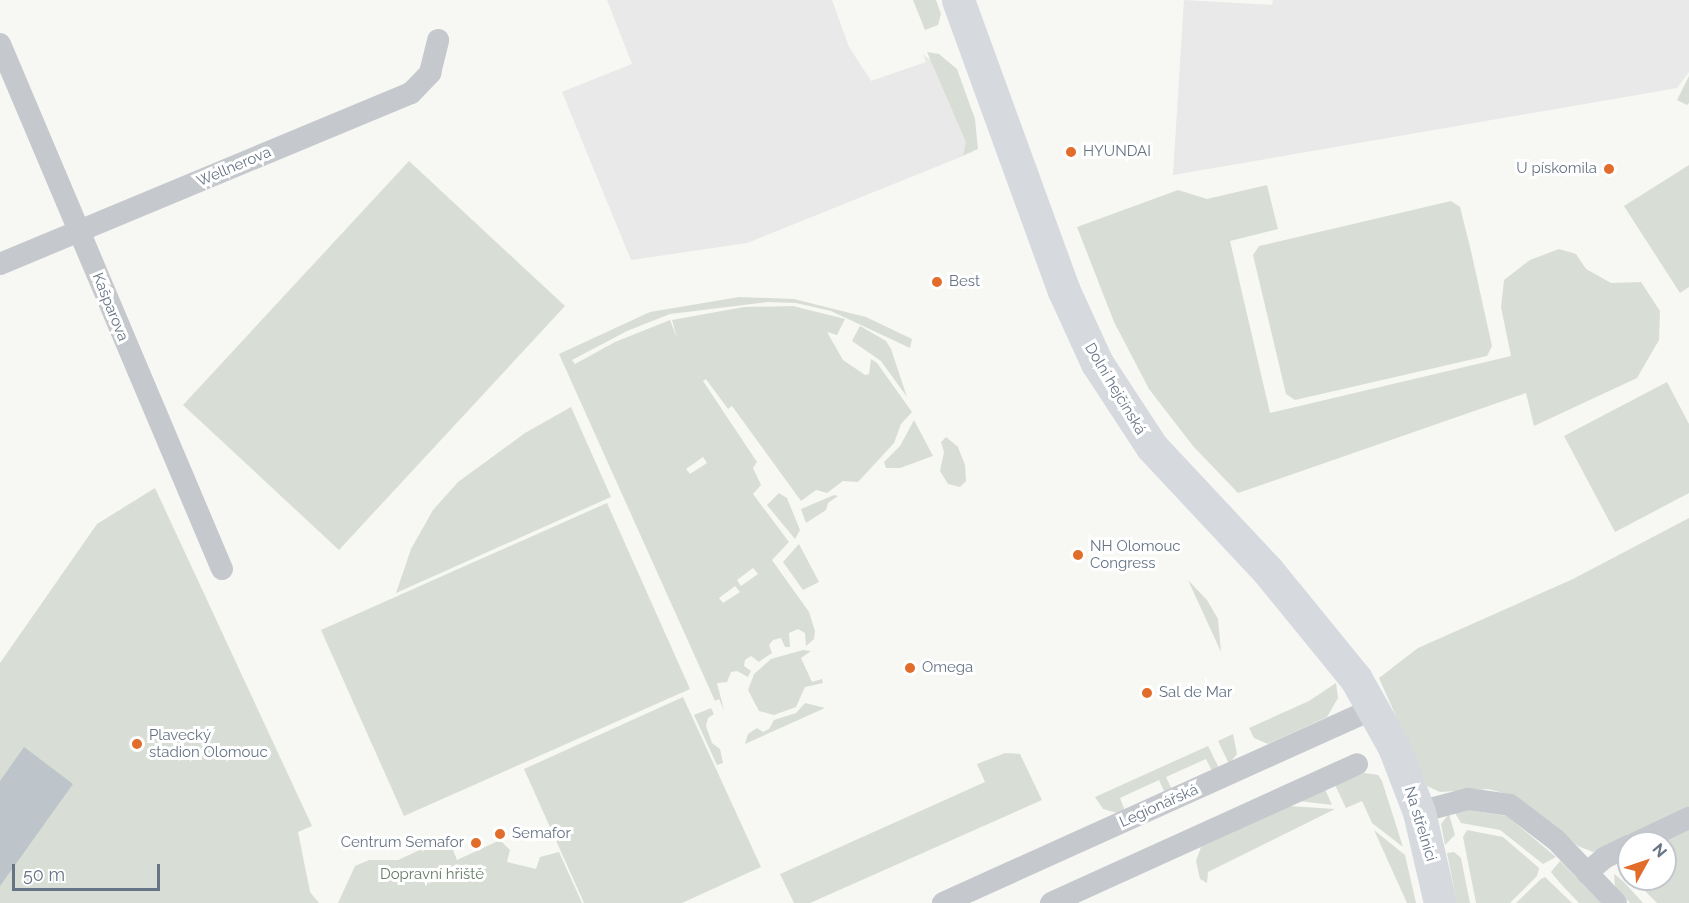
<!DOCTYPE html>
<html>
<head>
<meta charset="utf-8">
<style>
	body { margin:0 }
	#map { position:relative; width:1689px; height:903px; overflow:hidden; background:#f7f7f4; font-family:Raleway,sans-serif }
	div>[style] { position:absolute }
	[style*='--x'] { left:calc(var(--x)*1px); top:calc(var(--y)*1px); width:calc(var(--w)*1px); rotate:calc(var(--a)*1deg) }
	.built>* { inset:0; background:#e8e9e8 }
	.green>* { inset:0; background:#d8ded5 }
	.water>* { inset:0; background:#bdc5cb }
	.street>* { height:22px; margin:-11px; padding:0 11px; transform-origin:11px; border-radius:11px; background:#c5c8cc }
	.secondary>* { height:33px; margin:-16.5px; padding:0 16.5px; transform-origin:16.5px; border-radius:16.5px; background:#d6dadf }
	.dots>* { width:16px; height:16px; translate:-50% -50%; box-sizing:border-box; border:3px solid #fff; border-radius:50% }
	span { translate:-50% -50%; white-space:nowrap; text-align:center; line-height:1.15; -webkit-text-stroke:6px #fff; paint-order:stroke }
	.poi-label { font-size:15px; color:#667485 }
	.left { translate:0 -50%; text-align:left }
	.right { translate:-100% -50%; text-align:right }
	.street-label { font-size:15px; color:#667485 }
	.park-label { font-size:15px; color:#677c65 }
	.north { position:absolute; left:1617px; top:831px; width:60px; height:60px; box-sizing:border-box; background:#fff; border:2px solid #c2c7ce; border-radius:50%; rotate:50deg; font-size:16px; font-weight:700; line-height:24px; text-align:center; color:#667485 }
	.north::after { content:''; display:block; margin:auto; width:21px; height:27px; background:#e26c29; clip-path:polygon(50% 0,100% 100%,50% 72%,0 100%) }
	.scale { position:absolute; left:12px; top:864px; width:148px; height:27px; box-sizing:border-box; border:3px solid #667485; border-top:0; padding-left:8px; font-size:18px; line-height:21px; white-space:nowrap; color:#667485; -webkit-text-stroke:4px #fff; paint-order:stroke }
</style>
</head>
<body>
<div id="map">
	<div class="built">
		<div style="clip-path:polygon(607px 0,832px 0,849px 47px,871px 81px,926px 62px,923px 54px,929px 59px,934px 57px,973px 152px,747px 243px,631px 260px,562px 92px,632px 64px)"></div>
		<div style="clip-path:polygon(1184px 0,1272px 5px,1273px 0,1689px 0,1689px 72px,1677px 88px,1173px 175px)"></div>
	</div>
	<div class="green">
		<div style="clip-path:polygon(913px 0,936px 0,941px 14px,938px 25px,925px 30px)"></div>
		<div style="clip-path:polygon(927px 52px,939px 54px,957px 69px,975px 119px,978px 149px,963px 155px,966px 142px)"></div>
		<div style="clip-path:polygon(1689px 76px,1689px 103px,1687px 105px,1677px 100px)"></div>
		<div style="clip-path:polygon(409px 161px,565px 306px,339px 550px,183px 405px)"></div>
		<div style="clip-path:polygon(1689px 165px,1689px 287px,1680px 293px,1624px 206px)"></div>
		<div style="clip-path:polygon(1267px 185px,1278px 229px,1230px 241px,1270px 413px,1511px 356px,1501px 307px,1504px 280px,1530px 260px,1559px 249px,1576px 254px,1586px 269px,1611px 283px,1641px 282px,1660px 311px,1659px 340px,1637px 378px,1534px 426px,1526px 393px,1238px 493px,1193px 446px,1149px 389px,1114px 322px,1077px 227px,1178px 190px,1207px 199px)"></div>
		<div style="clip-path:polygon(1451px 201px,1460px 207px,1471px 251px,1492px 346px,1487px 356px,1295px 400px,1286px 394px,1253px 255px,1259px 246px)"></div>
		<div style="clip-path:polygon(evenodd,739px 297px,794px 299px,866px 317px,912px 339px,910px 348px,831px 311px,796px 303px,768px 302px,670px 314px,627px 331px,572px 360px,575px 364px,615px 342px,670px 320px,677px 338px,672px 320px,744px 307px,793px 306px,845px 319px,837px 335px,827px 332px,843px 360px,865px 375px,869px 374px,871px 359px,877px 363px,912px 412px,901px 424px,894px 443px,858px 482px,843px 481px,827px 493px,816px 490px,801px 501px,732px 406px,728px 409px,706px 379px,703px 381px,757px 462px,753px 468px,761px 485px,753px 494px,789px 542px,772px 560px,809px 612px,815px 631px,814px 639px,806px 646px,805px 633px,798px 629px,789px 633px,790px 647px,785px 647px,781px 638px,773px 640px,769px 645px,772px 653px,763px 659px,759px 662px,751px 656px,745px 660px,744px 666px,751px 671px,748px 677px,737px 671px,731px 672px,727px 682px,717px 683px,724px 710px,719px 699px,715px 701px,559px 354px,650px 312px,739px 297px,703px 457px,707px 463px,690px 474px,686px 469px,703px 457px,739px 297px,753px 568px,758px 574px,741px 586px,737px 580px,753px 568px,739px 297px,735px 586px,740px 592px,723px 603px,719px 598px,735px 586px)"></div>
		<div style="clip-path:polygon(860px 326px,886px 341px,891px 349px,907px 397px,881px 361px,852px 341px)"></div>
		<div style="clip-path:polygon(1667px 382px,1689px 424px,1689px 493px,1615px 532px,1564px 436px)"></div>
		<div style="clip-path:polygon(571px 407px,611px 497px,396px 593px,411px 549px,433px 510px,458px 482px,525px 433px)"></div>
		<div style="clip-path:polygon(914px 420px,933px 456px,900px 468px,886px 468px,884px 462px,900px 446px)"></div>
		<div style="clip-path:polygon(946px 437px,958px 447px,965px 465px,966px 481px,960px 487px,948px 484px,940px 471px,944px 452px,941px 442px)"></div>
		<div style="clip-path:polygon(155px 488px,312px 826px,298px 832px,310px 892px,319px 903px,0 903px,0 663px,97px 524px)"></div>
		<div style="clip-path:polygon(779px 493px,787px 498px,800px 530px,795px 539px,767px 505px)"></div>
		<div style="clip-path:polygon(834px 495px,838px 496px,828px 503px,826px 510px,806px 523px,801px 509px)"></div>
		<div style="clip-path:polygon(607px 503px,690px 689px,404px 816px,321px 630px)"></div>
		<div style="clip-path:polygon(1689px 518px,1689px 807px,1593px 852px,1578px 846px,1515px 796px,1488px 789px,1440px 792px,1427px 786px,1379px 678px,1418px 648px,1573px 579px)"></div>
		<div style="clip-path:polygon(799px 544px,819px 582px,803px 590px,783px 562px)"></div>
		<div style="clip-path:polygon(1188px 580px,1207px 600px,1218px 619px,1221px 652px)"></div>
		<div style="clip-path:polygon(803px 650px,811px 651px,801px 658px,812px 682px,822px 679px,823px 683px,805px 687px,796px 707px,774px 715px,759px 711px,748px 690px,754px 674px,771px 659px)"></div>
		<div style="clip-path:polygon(1336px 683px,1338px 698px,1327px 717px,1268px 744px,1254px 738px,1249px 728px,1309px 701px)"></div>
		<div style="clip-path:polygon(683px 697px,761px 867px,682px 903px,584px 903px,524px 769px)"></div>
		<div style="clip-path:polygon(805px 703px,825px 708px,745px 744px,748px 734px,757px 728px,763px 732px,769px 729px,774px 720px,796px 713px)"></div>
		<div style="clip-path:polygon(711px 708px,714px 714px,708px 718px,706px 726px,712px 743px,720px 749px,723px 763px,717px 765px,694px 715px)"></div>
		<div style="clip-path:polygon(1233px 734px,1237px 754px,1229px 764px,1218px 741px)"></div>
		<div style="clip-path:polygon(1208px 746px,1219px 768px,1212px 771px,1206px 759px,1166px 777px,1172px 790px,1165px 793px,1159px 780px,1120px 798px,1125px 811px,1117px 813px,1103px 809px,1095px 797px)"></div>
		<div style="clip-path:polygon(1005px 753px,1020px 754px,1042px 800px,810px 903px,794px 903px,780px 874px,985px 782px,977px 764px)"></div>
		<div style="clip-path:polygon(1365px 773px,1378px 775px,1382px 781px,1403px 847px,1372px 823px,1362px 801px,1346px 808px,1335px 785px)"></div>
		<div style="clip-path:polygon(1325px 789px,1332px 805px,1299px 801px)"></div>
		<div style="clip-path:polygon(1289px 806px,1335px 809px,1208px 872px,1207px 883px,1200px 879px,1196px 861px,1201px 847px)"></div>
		<div style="clip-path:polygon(1461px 809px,1507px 816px,1556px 857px,1543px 864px,1500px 830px,1461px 823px,1454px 811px)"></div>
		<div style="clip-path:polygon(1449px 814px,1455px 835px,1445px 845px,1441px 824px)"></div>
		<div style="clip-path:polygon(1689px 824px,1689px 903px,1657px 903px,1633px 879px,1665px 879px,1665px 843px,1647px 843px)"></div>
		<div style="clip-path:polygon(1374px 830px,1405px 855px,1416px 903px,1407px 903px)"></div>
		<div style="clip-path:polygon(1467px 830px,1503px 837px,1539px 868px,1537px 876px,1510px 903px,1476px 903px,1463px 837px)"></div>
		<div style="clip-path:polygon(448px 837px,457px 860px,500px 840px,510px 850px,507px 862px,536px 869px,540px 857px,559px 852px,582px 903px,338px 903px,355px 866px,369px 860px,398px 860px)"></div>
		<div style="clip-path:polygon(1454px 852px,1461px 858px,1470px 903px,1457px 903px,1447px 853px)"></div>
		<div style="clip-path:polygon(1560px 861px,1601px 903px,1579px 903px,1560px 883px,1551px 872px)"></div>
		<div style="clip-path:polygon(1614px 874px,1624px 882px,1643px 903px,1630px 903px,1615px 887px)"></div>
		<div style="clip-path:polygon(1545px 877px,1572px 903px,1516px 903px,1541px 879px)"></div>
	</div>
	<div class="water">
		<div style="clip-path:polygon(24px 747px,73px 784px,0 886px,0 781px)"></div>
	</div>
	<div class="street">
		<div style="--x:0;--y:44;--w:570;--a:67.08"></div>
		<div style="--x:0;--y:264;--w:445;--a:-22.6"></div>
		<div style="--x:411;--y:93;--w:28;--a:-46"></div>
		<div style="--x:430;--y:73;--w:34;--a:-76"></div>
		<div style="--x:1419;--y:812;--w:51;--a:-14.9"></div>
		<div style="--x:1468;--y:799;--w:42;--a:8.1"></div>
		<div style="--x:1510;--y:805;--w:58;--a:37.3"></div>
		<div style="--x:1556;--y:840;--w:87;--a:46.4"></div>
		<div style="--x:1636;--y:843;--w:59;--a:-25.3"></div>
		<div style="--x:1587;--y:873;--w:23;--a:-41"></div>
		<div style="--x:1604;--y:858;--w:28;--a:-26"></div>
		<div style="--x:943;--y:903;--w:473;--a:-24.3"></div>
		<div style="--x:1051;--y:903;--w:336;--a:-24.4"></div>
	</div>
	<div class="secondary">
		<div style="--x:958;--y:0;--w:310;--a:70"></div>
		<div style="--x:1064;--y:291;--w:79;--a:65.4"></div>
		<div style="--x:1097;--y:363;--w:100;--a:56.8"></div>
		<div style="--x:1152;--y:447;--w:170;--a:46.9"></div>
		<div style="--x:1268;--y:571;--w:139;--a:50.8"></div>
		<div style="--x:1356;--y:679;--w:78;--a:60.8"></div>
		<div style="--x:1394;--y:747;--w:70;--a:69"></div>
		<div style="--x:1419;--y:812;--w:93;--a:77"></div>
	</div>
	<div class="dots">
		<div style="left:1071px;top:152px;background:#e26c29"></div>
		<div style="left:1609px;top:169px;background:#e26c29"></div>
		<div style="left:937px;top:282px;background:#e26c29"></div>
		<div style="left:1078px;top:555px;background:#e26c29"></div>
		<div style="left:910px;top:668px;background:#e26c29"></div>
		<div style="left:1147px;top:693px;background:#e26c29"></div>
		<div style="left:137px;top:744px;background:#e26c29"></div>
		<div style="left:500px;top:834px;background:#e26c29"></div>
		<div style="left:476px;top:843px;background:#e26c29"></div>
	</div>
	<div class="poi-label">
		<span class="left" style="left:1083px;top:152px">HYUNDAI</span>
		<span class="right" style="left:1597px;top:169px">U pískomila</span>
		<span class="left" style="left:949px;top:282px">Best</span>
		<span class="left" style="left:1090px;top:555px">NH Olomouc<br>Congress</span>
		<span class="left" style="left:922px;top:668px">Omega</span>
		<span class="left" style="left:1159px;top:693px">Sal de Mar</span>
		<span class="left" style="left:149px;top:744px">Plavecký<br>stadion Olomouc</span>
		<span class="left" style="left:512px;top:834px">Semafor</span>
		<span class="right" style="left:464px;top:843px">Centrum Semafor</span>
	</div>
	<div class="street-label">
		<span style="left:234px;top:167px;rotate:-23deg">Wellnerova</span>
		<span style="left:110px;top:307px;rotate:68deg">Kašparova</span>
		<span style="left:1115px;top:389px;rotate:59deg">Dolní hejčínská</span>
		<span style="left:1159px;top:806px;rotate:-24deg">Legionářská</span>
		<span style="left:1420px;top:824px;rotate:73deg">Na střelnici</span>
	</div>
	<div class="park-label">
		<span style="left:432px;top:875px">Dopravní hřiště</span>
	</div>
	<div class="north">N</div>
	<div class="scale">50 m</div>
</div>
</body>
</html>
